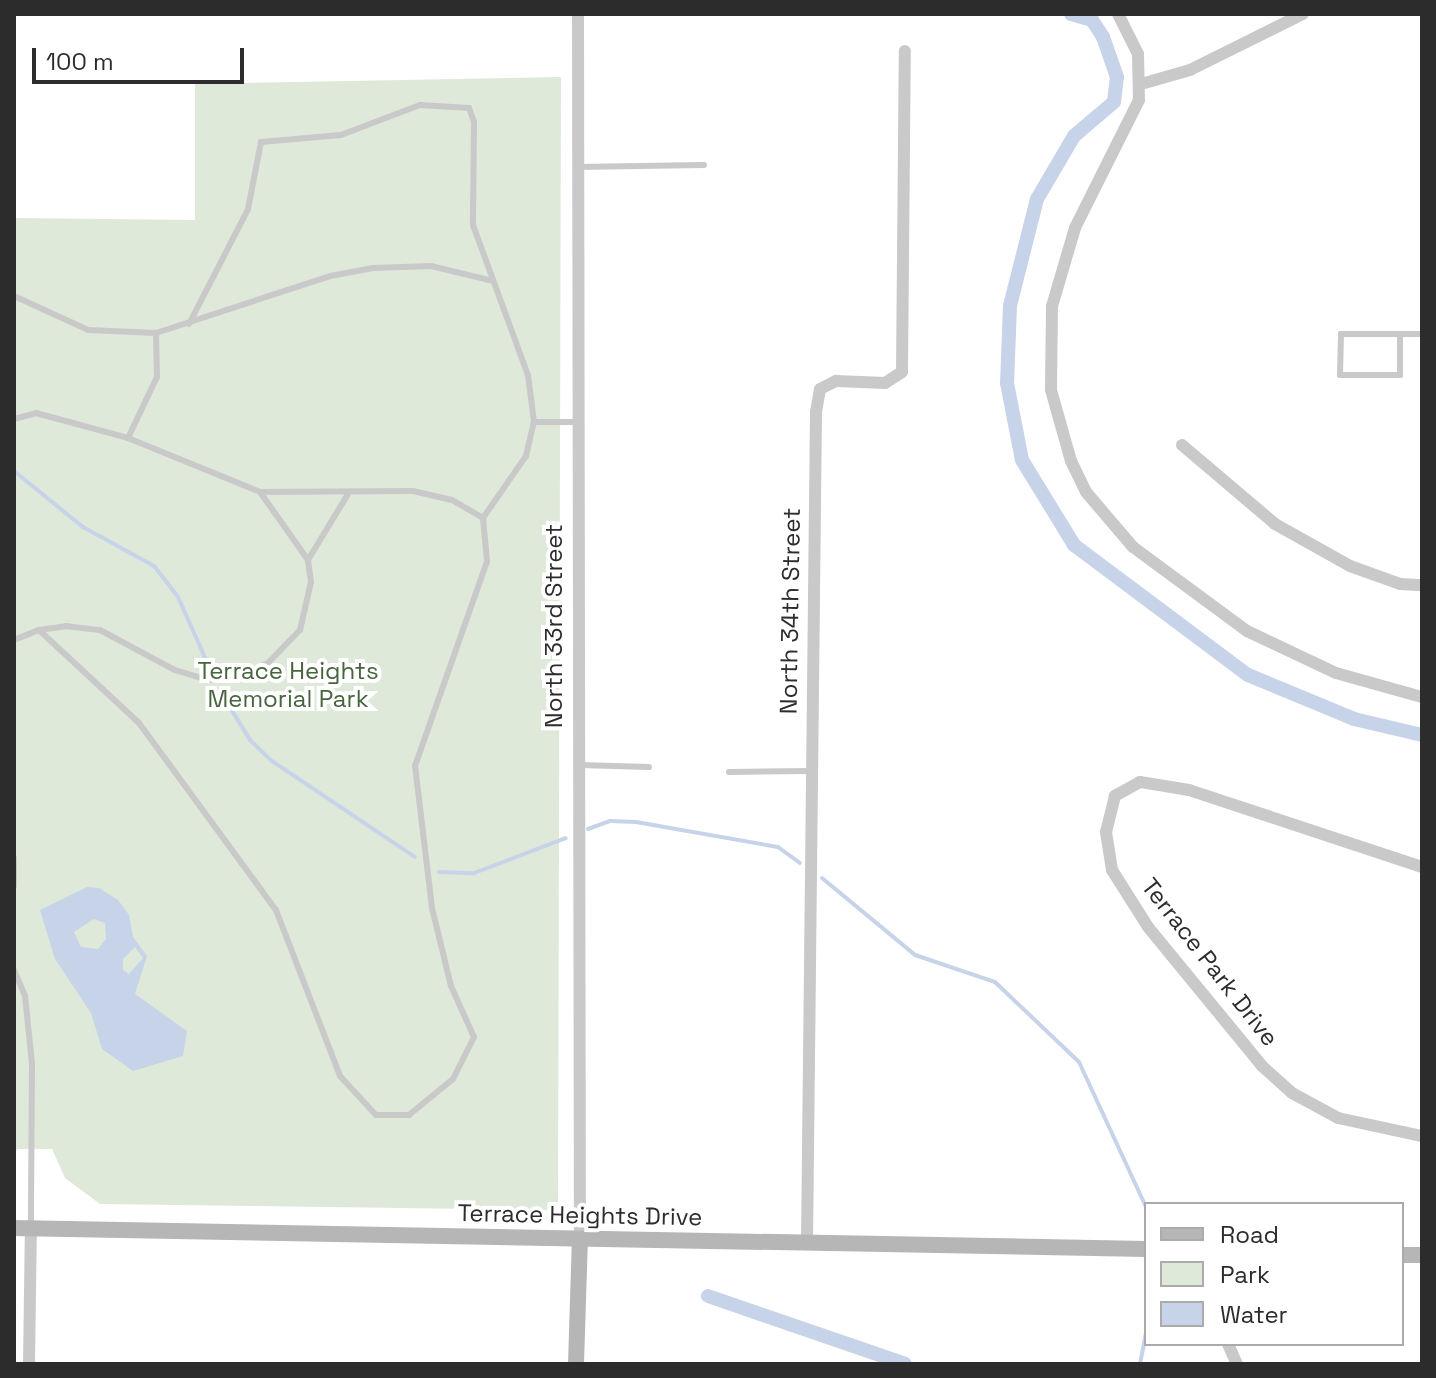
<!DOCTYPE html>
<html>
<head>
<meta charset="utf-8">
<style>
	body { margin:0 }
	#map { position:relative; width:1436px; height:1378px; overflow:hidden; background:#fff; font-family:"Space Grotesk",sans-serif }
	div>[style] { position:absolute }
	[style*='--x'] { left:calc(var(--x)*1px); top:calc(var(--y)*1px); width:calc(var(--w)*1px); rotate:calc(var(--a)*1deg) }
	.green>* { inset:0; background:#dee9da }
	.water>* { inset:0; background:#c7d3e8 }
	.stream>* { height:4px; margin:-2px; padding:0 2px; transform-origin:2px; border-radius:2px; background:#c7d3e8 }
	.canal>* { height:14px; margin:-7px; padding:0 7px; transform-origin:7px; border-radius:7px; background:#c7d3e8 }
	.lane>* { height:6px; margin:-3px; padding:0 3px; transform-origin:3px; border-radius:3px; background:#c9c9c9 }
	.street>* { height:12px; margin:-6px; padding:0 6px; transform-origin:6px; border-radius:6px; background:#c9c9c9 }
	.secondary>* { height:16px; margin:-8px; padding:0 8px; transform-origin:8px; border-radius:8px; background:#b6b6b6 }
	span { translate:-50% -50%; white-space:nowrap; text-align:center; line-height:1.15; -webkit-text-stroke:8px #fff; paint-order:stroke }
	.street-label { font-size:24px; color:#2c2c2c }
	.park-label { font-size:24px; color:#46643d }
	.frame { position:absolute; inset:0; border:16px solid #2c2c2c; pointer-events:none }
	.legend { position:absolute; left:1144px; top:1202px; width:260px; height:144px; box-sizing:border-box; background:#fff; border:2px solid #ababab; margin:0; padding:10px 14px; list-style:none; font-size:24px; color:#2c2c2c }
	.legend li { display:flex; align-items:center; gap:16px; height:40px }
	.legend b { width:40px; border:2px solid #ababab }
	.scale { position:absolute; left:32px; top:48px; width:212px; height:36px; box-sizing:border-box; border:4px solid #2c2c2c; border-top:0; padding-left:10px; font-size:24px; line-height:28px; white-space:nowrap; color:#2c2c2c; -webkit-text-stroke:6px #fff; paint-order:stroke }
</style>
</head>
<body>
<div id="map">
	<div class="green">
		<div style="clip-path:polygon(561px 77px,558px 1205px,547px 1210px,100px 1204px,65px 1178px,52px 1149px,17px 1149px,14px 1155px,14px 218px,195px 220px,195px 84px)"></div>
	</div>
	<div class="water">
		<div style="clip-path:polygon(evenodd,87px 887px,99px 888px,118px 900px,129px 915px,133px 937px,147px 956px,135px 994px,187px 1031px,183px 1056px,133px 1071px,102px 1049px,91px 1013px,55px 959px,40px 910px,87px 887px,94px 919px,105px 923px,106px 939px,98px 949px,81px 947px,74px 932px,94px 919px,87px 887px,135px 947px,143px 958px,129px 974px,123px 970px,123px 959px,135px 947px)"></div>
	</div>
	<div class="stream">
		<div style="--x:14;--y:471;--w:89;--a:39.1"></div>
		<div style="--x:83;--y:527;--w:81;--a:28.8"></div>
		<div style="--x:154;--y:566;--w:39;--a:52"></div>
		<div style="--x:178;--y:597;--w:79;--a:66"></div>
		<div style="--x:220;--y:691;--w:57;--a:58.5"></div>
		<div style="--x:250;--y:740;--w:30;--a:44"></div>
		<div style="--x:272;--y:761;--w:172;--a:33.9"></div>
		<div style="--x:588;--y:829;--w:23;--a:-20"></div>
		<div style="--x:610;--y:821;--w:26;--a:2"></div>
		<div style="--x:636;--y:822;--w:144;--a:10"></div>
		<div style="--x:778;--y:847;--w:27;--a:36"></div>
		<div style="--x:439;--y:872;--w:35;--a:2"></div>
		<div style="--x:474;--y:873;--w:98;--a:-20.8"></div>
		<div style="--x:822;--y:878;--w:121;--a:39.6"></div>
		<div style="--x:915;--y:955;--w:84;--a:18.6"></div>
		<div style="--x:995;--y:982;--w:116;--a:43.6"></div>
		<div style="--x:1079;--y:1062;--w:160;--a:65.2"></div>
		<div style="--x:1140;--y:1364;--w:32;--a:-79"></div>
	</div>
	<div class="canal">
		<div style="--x:1071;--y:14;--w:22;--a:16"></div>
		<div style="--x:1092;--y:20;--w:20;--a:57"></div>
		<div style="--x:1103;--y:37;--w:42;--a:70.7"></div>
		<div style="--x:1117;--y:77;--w:25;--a:97"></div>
		<div style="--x:1114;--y:102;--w:52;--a:139.6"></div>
		<div style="--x:1074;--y:136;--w:73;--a:120.4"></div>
		<div style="--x:1037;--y:199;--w:110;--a:104.2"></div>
		<div style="--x:1010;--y:306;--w:77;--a:92.2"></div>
		<div style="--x:1007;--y:383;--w:78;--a:79"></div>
		<div style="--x:1022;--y:460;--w:100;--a:58.5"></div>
		<div style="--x:1074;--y:545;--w:217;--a:36.8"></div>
		<div style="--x:1248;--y:675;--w:115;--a:22.5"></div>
		<div style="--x:1354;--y:719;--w:70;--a:13.2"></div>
		<div style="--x:708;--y:1296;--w:208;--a:19"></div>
	</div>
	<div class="lane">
		<div style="--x:576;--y:167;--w:128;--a:-0.9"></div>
		<div style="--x:14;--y:296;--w:81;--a:24.7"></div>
		<div style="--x:88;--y:330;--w:68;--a:2.5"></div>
		<div style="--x:156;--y:333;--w:183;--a:-18.1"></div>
		<div style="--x:330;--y:276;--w:44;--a:-10.5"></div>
		<div style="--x:373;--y:268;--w:58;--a:-2"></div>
		<div style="--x:431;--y:266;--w:60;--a:13.6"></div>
		<div style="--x:189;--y:324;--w:129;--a:-62.8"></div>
		<div style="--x:248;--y:209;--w:68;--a:-79"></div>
		<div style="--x:261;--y:142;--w:80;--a:-5"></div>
		<div style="--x:341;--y:135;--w:85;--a:-20.8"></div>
		<div style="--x:420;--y:105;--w:49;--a:3.5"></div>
		<div style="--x:469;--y:108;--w:15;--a:70"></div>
		<div style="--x:474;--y:122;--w:103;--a:90.6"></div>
		<div style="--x:473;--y:225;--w:160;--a:69.9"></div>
		<div style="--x:528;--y:375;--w:47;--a:82.7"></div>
		<div style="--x:1400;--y:334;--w:41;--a:90"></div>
		<div style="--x:1400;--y:375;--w:60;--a:180"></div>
		<div style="--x:1340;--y:375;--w:41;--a:-88.6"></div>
		<div style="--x:1341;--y:334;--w:81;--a:0"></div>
		<div style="--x:14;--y:419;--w:23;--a:-15"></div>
		<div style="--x:36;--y:413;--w:95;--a:15.2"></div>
		<div style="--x:128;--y:438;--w:143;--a:22.2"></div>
		<div style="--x:260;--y:492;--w:153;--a:-0.4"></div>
		<div style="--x:413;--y:491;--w:40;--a:13"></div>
		<div style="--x:452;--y:500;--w:36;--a:30"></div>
		<div style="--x:483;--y:518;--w:75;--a:-55.3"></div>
		<div style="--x:526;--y:456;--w:35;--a:-77"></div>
		<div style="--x:534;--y:422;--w:41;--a:0"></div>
		<div style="--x:128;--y:438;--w:68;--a:-64.6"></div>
		<div style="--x:157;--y:377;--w:44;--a:-91.3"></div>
		<div style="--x:308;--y:560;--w:77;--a:-58.8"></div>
		<div style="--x:39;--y:630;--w:27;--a:-8"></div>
		<div style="--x:66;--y:626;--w:34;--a:7"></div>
		<div style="--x:100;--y:630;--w:85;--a:28.1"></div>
		<div style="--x:175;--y:670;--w:34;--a:17"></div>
		<div style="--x:207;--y:680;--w:27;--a:-4"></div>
		<div style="--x:234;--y:678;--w:37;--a:-24"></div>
		<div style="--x:268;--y:663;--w:46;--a:-45.9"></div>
		<div style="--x:300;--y:630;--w:49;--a:-77.1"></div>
		<div style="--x:311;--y:582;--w:22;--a:-98"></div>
		<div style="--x:308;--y:560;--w:83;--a:-125.2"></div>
		<div style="--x:14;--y:640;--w:27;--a:-22"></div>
		<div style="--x:39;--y:630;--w:137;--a:42.9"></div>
		<div style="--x:139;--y:723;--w:232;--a:53.8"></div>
		<div style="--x:276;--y:910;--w:178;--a:68.9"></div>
		<div style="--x:340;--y:1076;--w:53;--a:47.3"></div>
		<div style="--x:376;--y:1115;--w:33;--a:0"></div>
		<div style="--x:409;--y:1115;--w:57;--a:-39.3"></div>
		<div style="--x:453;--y:1079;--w:47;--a:-63.4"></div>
		<div style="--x:474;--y:1037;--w:56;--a:-114.3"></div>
		<div style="--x:451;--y:986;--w:80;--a:-103.7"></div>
		<div style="--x:432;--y:908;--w:143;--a:-96.8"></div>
		<div style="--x:415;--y:766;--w:217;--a:-70.6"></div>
		<div style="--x:487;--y:561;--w:43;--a:-95.3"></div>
		<div style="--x:580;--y:765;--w:69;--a:1.7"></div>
		<div style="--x:729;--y:772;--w:80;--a:-0.7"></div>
		<div style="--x:14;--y:858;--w:28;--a:90"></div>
		<div style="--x:14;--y:970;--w:28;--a:67"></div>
		<div style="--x:25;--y:996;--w:68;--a:84.1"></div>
		<div style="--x:32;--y:1064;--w:161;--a:90.4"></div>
	</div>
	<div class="street">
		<div style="--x:578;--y:14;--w:1225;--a:89.91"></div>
		<div style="--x:1118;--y:14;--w:45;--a:63.4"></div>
		<div style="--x:1138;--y:54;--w:46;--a:88.8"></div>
		<div style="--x:1139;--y:100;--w:143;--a:116.6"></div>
		<div style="--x:1075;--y:228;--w:81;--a:106.4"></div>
		<div style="--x:1052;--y:306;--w:84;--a:90.7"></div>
		<div style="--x:1051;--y:390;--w:74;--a:74.3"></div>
		<div style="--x:1071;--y:461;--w:34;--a:64"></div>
		<div style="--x:1086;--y:492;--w:72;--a:49.5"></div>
		<div style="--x:1133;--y:547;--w:142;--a:36.4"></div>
		<div style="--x:1247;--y:631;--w:98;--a:25.3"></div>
		<div style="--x:1336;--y:673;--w:89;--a:15.6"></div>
		<div style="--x:1141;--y:84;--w:51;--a:-15.9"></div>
		<div style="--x:1190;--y:70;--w:126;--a:-26.4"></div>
		<div style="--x:1182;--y:445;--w:122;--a:40.3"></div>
		<div style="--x:1275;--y:524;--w:86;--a:29.2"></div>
		<div style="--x:1350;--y:566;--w:53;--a:19.8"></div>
		<div style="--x:1400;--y:584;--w:22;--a:3"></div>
		<div style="--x:1422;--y:867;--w:245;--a:-161.7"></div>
		<div style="--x:1189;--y:790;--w:50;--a:-170.7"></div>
		<div style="--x:1140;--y:782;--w:29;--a:151"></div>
		<div style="--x:1115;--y:796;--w:37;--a:104"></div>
		<div style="--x:1106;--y:832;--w:38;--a:81"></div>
		<div style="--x:1112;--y:870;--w:67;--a:57.7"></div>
		<div style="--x:1148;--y:927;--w:180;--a:50.6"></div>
		<div style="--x:1262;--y:1066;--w:40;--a:42"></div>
		<div style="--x:1292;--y:1093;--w:52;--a:28.5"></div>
		<div style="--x:1338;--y:1118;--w:86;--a:12.1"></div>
		<div style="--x:807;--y:1243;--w:831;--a:-89.38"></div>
		<div style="--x:816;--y:412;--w:23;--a:-80"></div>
		<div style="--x:820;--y:389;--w:18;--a:-27"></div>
		<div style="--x:836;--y:381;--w:49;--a:2.3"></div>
		<div style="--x:885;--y:383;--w:20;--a:-33"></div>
		<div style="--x:902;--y:372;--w:321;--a:-89.5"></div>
		<div style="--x:1228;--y:1344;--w:22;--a:66"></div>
		<div style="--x:29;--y:1364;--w:136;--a:-89.2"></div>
	</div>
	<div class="secondary">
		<div style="--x:14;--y:1228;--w:1132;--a:1.06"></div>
		<div style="--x:1402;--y:1255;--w:20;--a:0"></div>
		<div style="--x:576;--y:1364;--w:125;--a:-88.2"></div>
	</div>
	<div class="street-label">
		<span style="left:790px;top:611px;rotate:-89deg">North 34th Street</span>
		<span style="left:554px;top:626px;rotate:-90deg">North 33rd Street</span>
		<span style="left:1210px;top:962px;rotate:52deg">Terrace Park Drive</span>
		<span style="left:580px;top:1215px;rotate:1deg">Terrace Heights Drive</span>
	</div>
	<div class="park-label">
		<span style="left:288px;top:685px">Terrace Heights<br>Memorial Park</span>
	</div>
	<div class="frame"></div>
	<ul class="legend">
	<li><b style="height:10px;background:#b6b6b6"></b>Road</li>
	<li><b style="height:22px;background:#dee9da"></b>Park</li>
	<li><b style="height:22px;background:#c7d3e8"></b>Water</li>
	</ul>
	<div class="scale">100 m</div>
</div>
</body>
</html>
